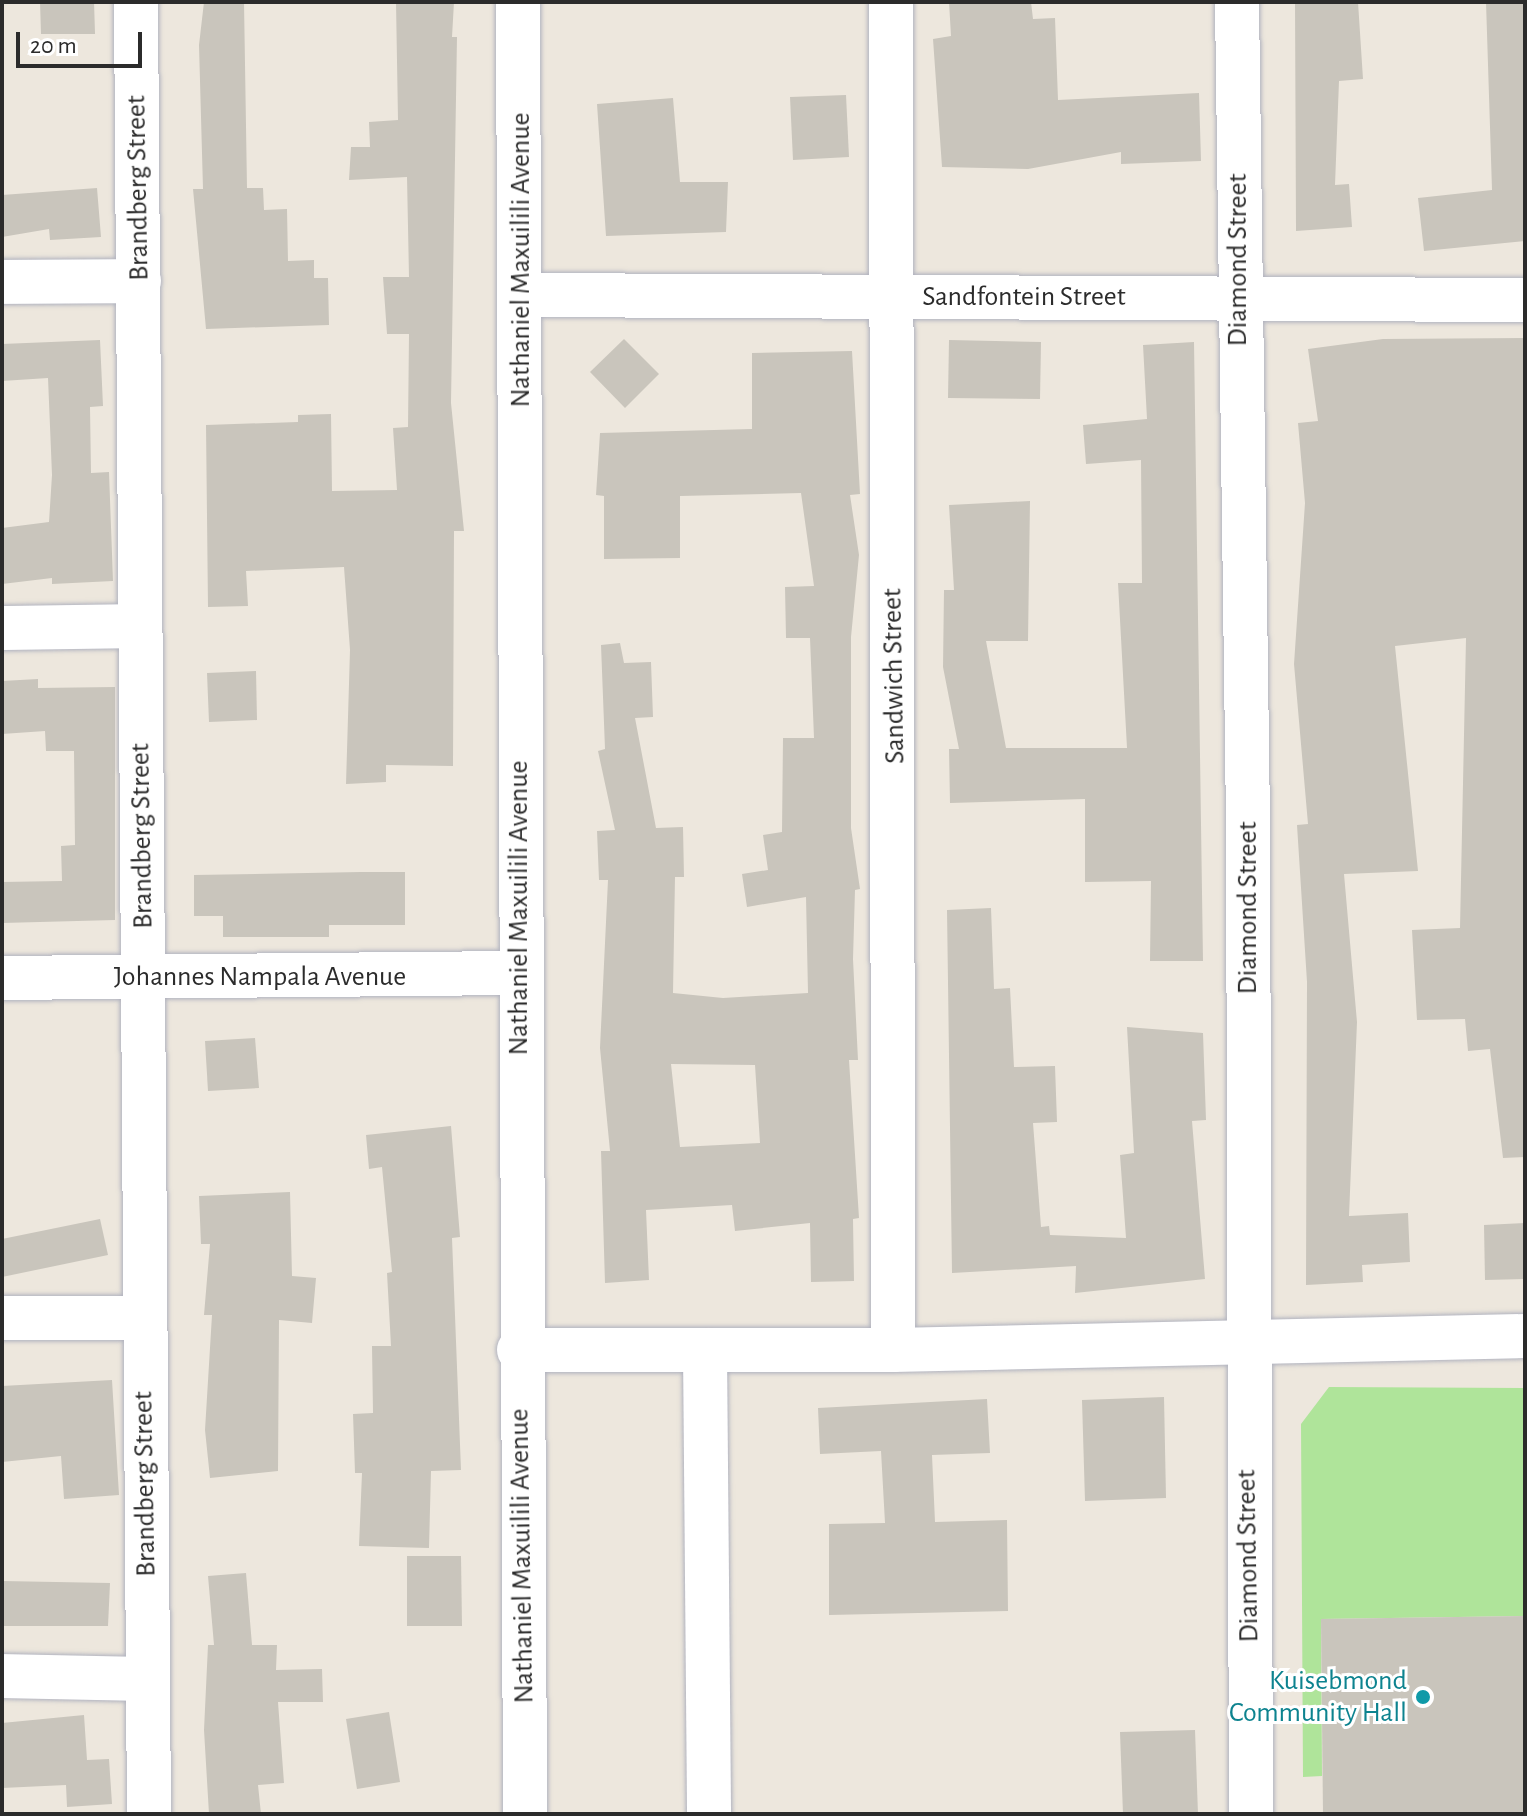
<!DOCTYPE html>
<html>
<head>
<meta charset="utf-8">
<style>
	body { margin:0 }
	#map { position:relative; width:1527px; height:1816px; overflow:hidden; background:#ede7dd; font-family:"Alegreya Sans",sans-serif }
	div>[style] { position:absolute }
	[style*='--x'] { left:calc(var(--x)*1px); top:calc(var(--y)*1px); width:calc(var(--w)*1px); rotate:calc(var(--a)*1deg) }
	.green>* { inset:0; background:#afe49a }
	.building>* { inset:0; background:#c9c5bc }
	.roads { filter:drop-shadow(0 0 2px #b1b3bf) drop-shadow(0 0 2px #b1b3bf) }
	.minor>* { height:44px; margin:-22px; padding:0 22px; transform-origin:22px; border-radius:22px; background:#fff }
	.dots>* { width:22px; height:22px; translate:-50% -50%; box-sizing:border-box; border:4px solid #fff; border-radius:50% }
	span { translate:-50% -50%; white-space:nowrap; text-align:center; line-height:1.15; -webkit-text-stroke:6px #fff; paint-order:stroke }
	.street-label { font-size:28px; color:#2b2b2b }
	.culture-label { font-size:28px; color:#0d838f }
	.right { translate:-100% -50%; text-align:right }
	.frame { position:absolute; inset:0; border:4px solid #2b2b2b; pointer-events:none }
	.scale { position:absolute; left:16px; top:32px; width:126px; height:36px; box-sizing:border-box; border:4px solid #2b2b2b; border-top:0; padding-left:10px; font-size:24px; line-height:28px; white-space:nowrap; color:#2b2b2b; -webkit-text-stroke:6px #fff; paint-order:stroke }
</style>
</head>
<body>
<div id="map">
	<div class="green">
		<div style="clip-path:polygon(1329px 1387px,1525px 1388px,1525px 1616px,1321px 1619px,1322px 1776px,1303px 1777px,1301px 1424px)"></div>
	</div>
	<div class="building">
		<div style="clip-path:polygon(40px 2px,94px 2px,95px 34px,41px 34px)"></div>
		<div style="clip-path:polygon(204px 2px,244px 2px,247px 188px,263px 188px,264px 210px,287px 209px,288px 261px,314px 260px,314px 278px,328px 278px,329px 325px,206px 329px,193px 189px,203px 189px,199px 45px)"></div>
		<div style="clip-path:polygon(396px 2px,454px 2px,452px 37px,457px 37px,451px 403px,464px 531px,454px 531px,453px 766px,386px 765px,386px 782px,346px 784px,350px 650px,344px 567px,246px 571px,248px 606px,208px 607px,206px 425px,298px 422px,298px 415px,331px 414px,332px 491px,397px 490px,393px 428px,408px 427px,409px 334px,387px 334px,383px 277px,409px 277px,407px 177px,349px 180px,351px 147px,370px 147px,369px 122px,398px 120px)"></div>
		<div style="clip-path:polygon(949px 2px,1031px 2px,1033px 19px,1055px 18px,1058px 100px,1199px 93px,1201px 161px,1121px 164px,1121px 152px,1028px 169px,942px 167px,933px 39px,951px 36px)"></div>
		<div style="clip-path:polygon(1295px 2px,1358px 2px,1363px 79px,1339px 81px,1335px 185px,1349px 184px,1352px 227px,1296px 231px)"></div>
		<div style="clip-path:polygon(1486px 2px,1525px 2px,1525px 241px,1424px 251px,1418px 198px,1492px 190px)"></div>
		<div style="clip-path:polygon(846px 95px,849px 157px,793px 160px,790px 97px)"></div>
		<div style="clip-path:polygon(673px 98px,680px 182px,728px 182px,726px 232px,606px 236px,597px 104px)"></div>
		<div style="clip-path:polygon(97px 188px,101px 237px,50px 240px,49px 229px,2px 237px,2px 195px)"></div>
		<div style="clip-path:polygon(1524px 338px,1525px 1157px,1503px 1158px,1490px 1049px,1468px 1051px,1465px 1019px,1417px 1020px,1412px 930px,1460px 928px,1466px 638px,1395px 646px,1418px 871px,1344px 874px,1357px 1022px,1349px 1216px,1408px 1213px,1410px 1262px,1362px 1265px,1363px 1282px,1306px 1285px,1307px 982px,1297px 825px,1308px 824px,1294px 664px,1305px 503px,1298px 423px,1318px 421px,1308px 349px,1383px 339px)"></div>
		<div style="clip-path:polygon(624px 339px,659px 374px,625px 408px,590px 372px)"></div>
		<div style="clip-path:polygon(100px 340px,103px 406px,90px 407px,91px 473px,109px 472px,113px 581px,52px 584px,52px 578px,2px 584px,2px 528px,49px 522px,52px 475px,48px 378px,2px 381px,2px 344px)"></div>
		<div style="clip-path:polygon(949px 340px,1041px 342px,1040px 399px,948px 398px)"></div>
		<div style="clip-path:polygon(1194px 342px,1203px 961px,1150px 961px,1151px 881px,1085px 882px,1085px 799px,950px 803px,949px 749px,959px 749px,943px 667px,944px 590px,954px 590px,949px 505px,1030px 501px,1028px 641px,986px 641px,1006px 748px,1127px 748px,1118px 583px,1142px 583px,1141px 460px,1086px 464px,1083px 425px,1147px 419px,1143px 345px)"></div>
		<div style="clip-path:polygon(evenodd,852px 351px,860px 494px,850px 495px,859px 555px,851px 637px,851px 828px,860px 889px,855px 890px,853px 959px,858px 1060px,849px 1060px,859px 1218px,853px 1219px,854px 1281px,811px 1282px,810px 1223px,735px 1231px,732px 1205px,646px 1210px,649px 1280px,605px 1283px,601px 1151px,610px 1151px,600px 1048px,608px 880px,599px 880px,597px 831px,615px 830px,598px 751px,605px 749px,601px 645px,620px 643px,624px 663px,651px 662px,653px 717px,635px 718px,656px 828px,683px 827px,684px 877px,675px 877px,673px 993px,723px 998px,808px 993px,806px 897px,747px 907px,742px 874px,768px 870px,763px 835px,782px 832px,783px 738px,814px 738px,810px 638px,786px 638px,785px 587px,814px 586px,801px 493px,680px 496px,680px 558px,604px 559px,604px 496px,596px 495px,600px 433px,752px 429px,752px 353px,852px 351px,671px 1064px,755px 1065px,760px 1143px,680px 1147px,671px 1064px)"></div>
		<div style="clip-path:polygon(256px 671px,257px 720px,209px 722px,207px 673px)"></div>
		<div style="clip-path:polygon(38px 679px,38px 688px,115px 687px,115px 920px,2px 923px,2px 882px,62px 881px,61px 846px,75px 845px,74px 751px,46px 751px,45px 731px,2px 734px,2px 681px)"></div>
		<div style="clip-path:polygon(361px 872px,405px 872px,405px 925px,329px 925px,329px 937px,223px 937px,223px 916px,194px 916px,194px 875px)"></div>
		<div style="clip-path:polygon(991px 908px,994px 989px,1010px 988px,1014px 1067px,1055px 1066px,1057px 1122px,1033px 1123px,1041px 1227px,1049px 1226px,1050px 1235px,1126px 1238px,1120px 1155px,1134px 1153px,1127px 1027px,1203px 1033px,1206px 1120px,1192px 1121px,1205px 1279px,1075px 1293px,1076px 1266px,952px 1273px,947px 910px)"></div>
		<div style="clip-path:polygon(255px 1038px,259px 1088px,208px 1091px,205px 1041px)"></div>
		<div style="clip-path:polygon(451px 1126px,460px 1237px,452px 1238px,461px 1470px,431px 1471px,429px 1548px,359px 1546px,362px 1473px,355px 1473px,353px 1414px,373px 1413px,372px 1346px,391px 1346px,387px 1273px,392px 1272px,382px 1167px,369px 1169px,366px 1135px)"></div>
		<div style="clip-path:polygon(290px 1192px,292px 1276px,316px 1278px,312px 1323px,279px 1320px,278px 1471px,210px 1478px,205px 1430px,212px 1315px,204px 1315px,210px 1244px,201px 1244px,199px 1196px)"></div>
		<div style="clip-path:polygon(100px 1219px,108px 1255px,2px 1277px,2px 1239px)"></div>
		<div style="clip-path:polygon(1525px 1223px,1525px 1279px,1485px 1280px,1484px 1225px)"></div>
		<div style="clip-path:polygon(112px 1380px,119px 1495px,64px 1499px,61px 1456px,2px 1462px,2px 1386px)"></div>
		<div style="clip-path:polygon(1164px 1397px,1166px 1498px,1085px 1501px,1082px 1400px)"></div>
		<div style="clip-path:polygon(987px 1399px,990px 1453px,932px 1455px,935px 1522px,1007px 1520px,1008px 1611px,829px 1615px,829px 1524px,885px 1523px,881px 1451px,820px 1454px,818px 1408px)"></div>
		<div style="clip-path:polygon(407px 1556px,461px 1556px,462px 1626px,407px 1626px)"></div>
		<div style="clip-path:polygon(246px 1573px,252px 1645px,277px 1645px,276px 1670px,322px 1669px,323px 1702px,278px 1702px,284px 1783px,258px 1785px,261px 1814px,209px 1814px,204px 1730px,208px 1645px,214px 1645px,208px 1576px)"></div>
		<div style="clip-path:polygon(2px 1581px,110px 1583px,108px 1626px,2px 1626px)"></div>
		<div style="clip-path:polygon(1525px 1616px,1525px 1814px,1323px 1814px,1321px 1619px)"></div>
		<div style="clip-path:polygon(389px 1712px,400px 1782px,357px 1789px,346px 1719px)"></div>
		<div style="clip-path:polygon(84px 1715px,87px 1760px,109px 1759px,112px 1804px,67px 1807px,66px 1785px,2px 1788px,2px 1723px)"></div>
		<div style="clip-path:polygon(1195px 1730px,1198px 1814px,1123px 1814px,1120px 1732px)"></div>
	</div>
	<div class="roads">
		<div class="minor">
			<div style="--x:136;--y:2;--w:1812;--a:89.59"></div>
			<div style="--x:518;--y:2;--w:1812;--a:89.78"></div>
			<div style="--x:891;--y:2;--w:1348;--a:89.91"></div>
			<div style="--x:1237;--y:2;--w:817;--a:89.23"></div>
			<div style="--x:1248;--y:819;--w:995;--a:89.83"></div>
			<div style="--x:2;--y:282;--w:137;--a:-0.4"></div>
			<div style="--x:524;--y:295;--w:1001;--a:0.29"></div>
			<div style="--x:2;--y:628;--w:136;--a:-0.8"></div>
			<div style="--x:2;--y:978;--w:516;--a:-0.56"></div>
			<div style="--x:2;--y:1318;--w:141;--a:0"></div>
			<div style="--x:519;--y:1350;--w:374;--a:0"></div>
			<div style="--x:893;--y:1350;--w:632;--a:-1.27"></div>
			<div style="--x:705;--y:1350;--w:464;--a:89.5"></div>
			<div style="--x:2;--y:1676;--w:145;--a:1.2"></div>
		</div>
	</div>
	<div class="dots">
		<div style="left:1423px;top:1697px;background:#0f9aa8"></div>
	</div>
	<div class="street-label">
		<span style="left:138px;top:188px;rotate:-91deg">Brandberg Street</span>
		<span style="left:521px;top:260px;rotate:-90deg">Nathaniel Maxuilili Avenue</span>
		<span style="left:1238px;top:260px;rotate:-90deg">Diamond Street</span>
		<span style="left:1024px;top:297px">Sandfontein Street</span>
		<span style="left:894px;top:676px;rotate:-91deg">Sandwich Street</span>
		<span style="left:142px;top:836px;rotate:-91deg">Brandberg Street</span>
		<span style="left:519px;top:908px;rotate:-90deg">Nathaniel Maxuilili Avenue</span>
		<span style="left:1248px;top:908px;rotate:-90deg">Diamond Street</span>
		<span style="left:260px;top:977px">Johannes Nampala Avenue</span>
		<span style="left:145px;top:1484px;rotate:-91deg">Brandberg Street</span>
		<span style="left:522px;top:1556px;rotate:-91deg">Nathaniel Maxuilili Avenue</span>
		<span style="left:1248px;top:1556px;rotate:-91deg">Diamond Street</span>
	</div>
	<div class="culture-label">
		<span class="right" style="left:1407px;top:1697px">Kuisebmond<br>Community Hall</span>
	</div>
	<div class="frame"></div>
	<div class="scale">20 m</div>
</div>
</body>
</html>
